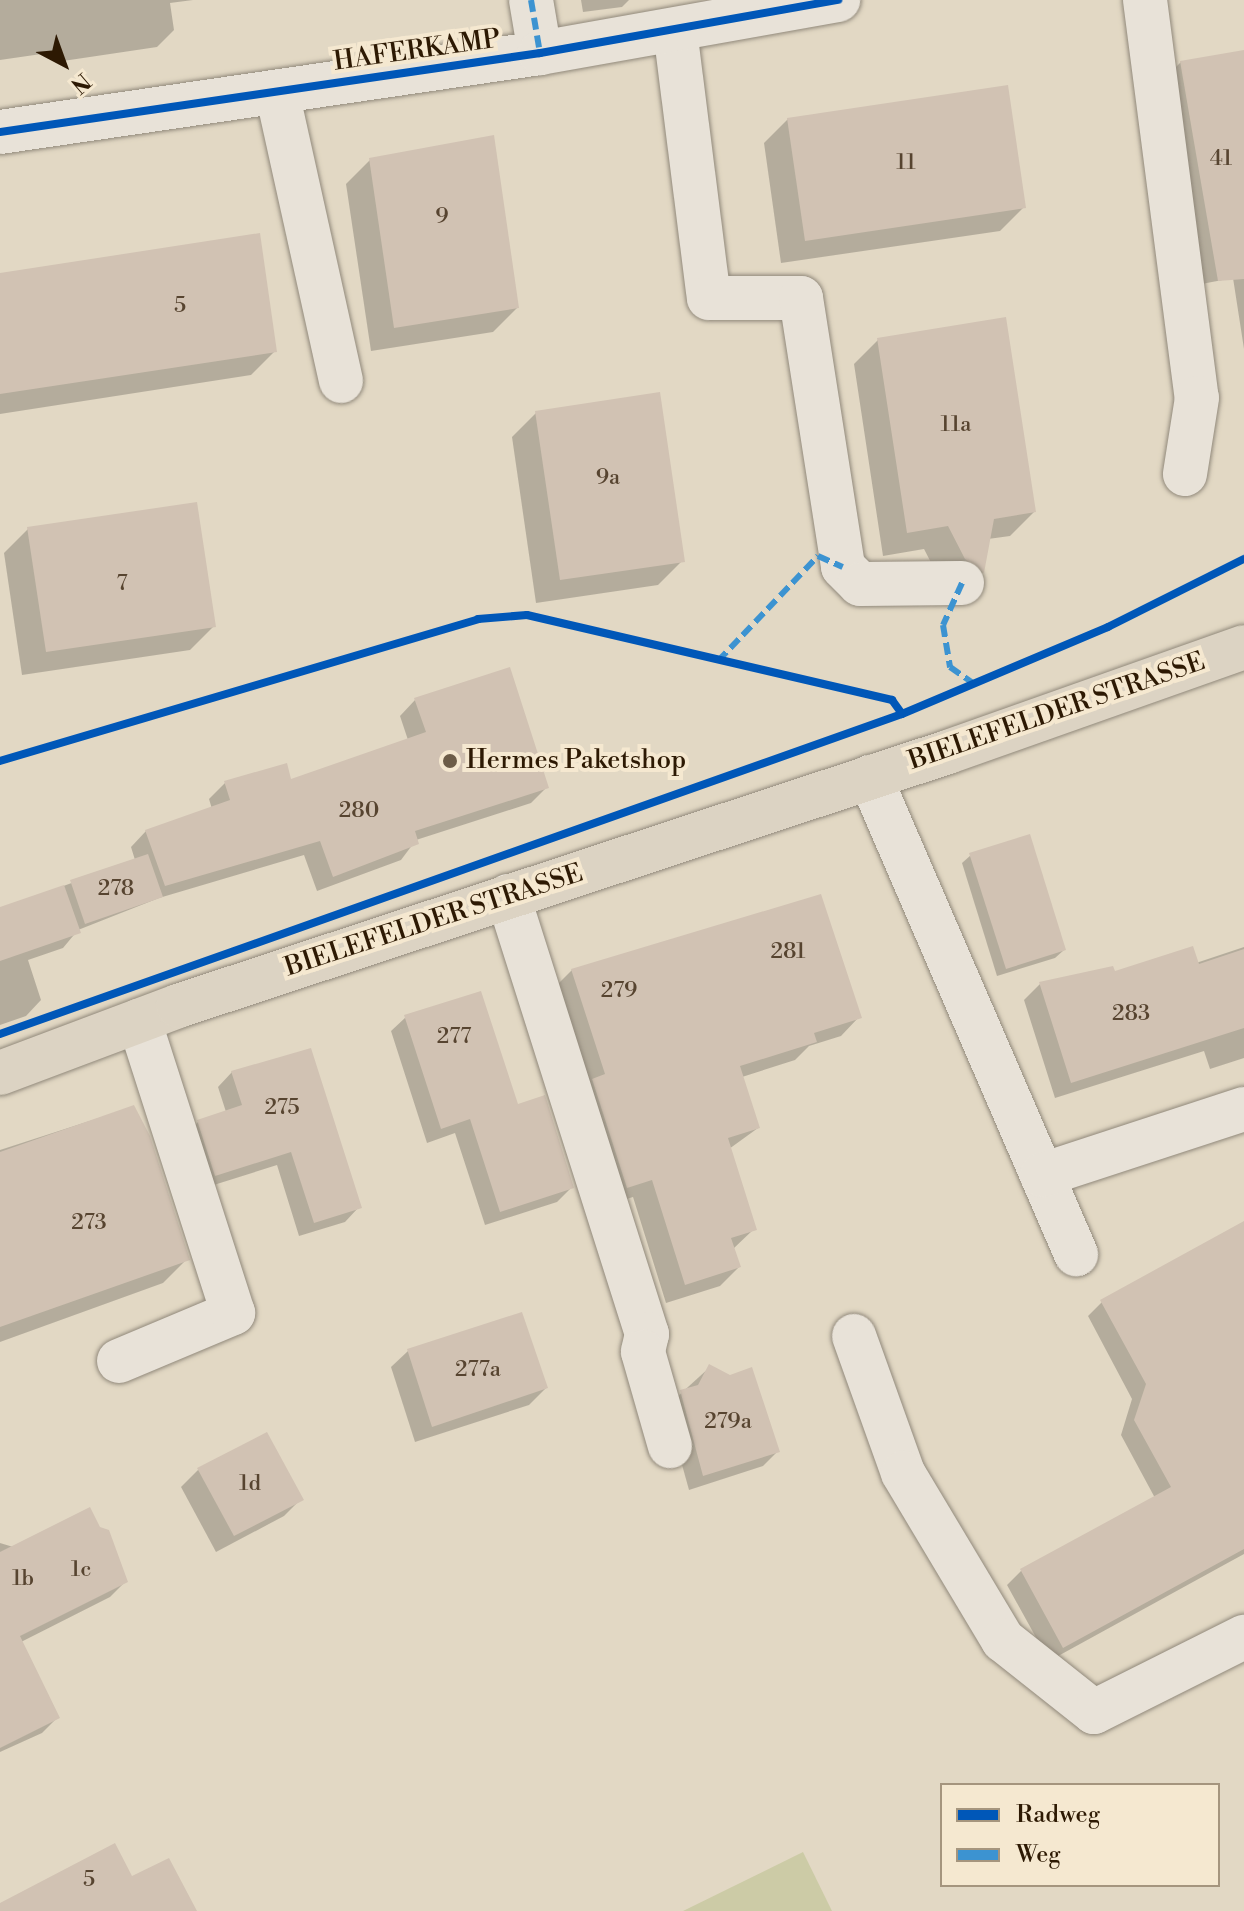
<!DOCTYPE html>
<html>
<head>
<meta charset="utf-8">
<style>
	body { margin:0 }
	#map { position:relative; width:1244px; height:1911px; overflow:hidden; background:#e2d8c4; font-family:"Libre Bodoni",serif }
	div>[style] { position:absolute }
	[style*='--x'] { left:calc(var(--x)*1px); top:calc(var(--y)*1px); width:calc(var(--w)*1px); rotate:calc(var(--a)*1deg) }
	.green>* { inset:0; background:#cccba6 }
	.shadow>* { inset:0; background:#0003 }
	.building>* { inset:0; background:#d1c2b3 }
	.roads { filter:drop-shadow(0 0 2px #91897b) drop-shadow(0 0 2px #91897b) }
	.minor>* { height:44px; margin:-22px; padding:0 22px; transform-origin:22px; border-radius:22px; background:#e8e2d8 }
	.major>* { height:44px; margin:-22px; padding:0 22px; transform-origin:22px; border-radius:22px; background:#dcd3c3 }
	.quiet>* { height:6px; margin-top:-3px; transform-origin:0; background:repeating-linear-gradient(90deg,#3c93d1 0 12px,transparent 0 18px) }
	.cycleway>* { height:8px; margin:-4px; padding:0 4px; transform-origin:4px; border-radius:4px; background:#0057b8 }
	.dots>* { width:22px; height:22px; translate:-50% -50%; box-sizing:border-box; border:4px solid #f5e8d0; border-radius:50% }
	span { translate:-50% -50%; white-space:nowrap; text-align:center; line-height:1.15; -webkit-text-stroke:8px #f5e8d0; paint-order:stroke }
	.number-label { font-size:22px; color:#574430 }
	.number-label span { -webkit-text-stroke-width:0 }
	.street-label { font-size:26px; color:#2d1903 }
	.poi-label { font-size:26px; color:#2d1903 }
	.left { translate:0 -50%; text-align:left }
	.legend { position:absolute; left:940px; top:1783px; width:280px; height:104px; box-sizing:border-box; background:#f5e8d0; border:2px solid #a5957e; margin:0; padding:10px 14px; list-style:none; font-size:24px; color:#2d1903 }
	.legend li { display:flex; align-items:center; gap:16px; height:40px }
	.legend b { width:40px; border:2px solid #a5957e }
	.north { position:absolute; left:24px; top:24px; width:80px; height:80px; -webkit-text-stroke:6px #f5e8d0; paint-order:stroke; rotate:139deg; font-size:22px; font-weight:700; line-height:32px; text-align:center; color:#2d1903 }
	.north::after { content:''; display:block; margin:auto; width:28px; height:36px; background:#2d1903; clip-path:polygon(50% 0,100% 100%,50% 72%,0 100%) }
</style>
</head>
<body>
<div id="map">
	<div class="green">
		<div style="clip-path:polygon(803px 1852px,832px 1911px,683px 1911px)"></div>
	</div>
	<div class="shadow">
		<div style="clip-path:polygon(0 0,193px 0,170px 3px,174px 30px,157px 47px,63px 61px,62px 51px,0 60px)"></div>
		<div style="clip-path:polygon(581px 0,629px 0,622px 7px,583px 12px)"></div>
		<div style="clip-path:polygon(1244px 52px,1244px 349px,1233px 278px,1191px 286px,1157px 86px,1181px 62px)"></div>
		<div style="clip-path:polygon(788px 119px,1024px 207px,1000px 231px,781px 263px,764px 143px)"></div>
		<div style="clip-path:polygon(370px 160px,517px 308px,493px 332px,371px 351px,346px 184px)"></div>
		<div style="clip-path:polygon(0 273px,275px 351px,251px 375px,0 414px)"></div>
		<div style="clip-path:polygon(878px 340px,1034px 512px,1010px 536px,988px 539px,983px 572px,959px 596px,941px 582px,924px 549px,883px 556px,854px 364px)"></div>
		<div style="clip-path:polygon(536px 413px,682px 561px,658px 585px,536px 603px,512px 437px)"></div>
		<div style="clip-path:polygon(28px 529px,214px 626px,190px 650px,22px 675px,4px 553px)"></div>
		<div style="clip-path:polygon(415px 700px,547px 787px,531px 803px,416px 840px,401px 860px,317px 891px,304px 855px,159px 898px,78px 930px,63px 948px,28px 960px,41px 1000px,26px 1016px,0 1025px,0 909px,135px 860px,131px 847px,146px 831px,212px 809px,209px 799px,225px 783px,290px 782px,408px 740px,400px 716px)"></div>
		<div style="clip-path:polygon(971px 855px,1064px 950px,1055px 958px,997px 976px,962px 863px)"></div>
		<div style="clip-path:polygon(1244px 947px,1244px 1058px,1210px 1069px,1204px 1051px,1055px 1098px,1024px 1000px,1040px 984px,1196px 963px)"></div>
		<div style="clip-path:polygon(572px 970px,859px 1017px,841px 1036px,809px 1046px,795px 1060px,742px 1077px,758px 1128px,729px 1149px,754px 1229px,733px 1249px,739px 1267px,720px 1286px,666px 1303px,633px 1197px,608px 1205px,553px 989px)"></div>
		<div style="clip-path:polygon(406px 1017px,516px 1107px,572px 1187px,557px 1202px,485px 1225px,455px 1133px,427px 1143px,391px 1031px)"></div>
		<div style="clip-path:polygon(232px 1072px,359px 1207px,345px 1222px,299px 1236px,277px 1165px,201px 1189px,184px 1136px,198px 1122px,226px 1112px,218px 1087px)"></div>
		<div style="clip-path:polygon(133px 1107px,187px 1259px,163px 1283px,0 1342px,0 1150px)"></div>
		<div style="clip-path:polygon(1244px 1223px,1244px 1554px,1049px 1661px,1007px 1585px,1021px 1571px,1155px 1498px,1121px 1435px,1132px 1399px,1088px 1316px,1102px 1302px)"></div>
		<div style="clip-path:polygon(408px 1351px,546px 1388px,529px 1405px,415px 1442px,391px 1367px)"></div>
		<div style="clip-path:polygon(710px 1367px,777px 1452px,763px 1466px,689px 1490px,666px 1407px)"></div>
		<div style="clip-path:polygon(266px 1434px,301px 1499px,284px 1516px,216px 1552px,181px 1487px,198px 1470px)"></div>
		<div style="clip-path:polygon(0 1543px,126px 1581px,110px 1597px,21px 1642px,58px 1717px,42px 1733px,0 1752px)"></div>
	</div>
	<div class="building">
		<div style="clip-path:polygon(1244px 50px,1244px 279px,1218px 281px,1180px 61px)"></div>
		<div style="clip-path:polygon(1008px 85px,1026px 208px,805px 241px,787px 118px)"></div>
		<div style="clip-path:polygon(494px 135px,519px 308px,394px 328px,369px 158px)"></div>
		<div style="clip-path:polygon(260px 233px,277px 352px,0 394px,0 273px)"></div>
		<div style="clip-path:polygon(1006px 317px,1036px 512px,994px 519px,984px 573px,965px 559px,948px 526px,907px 533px,877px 338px)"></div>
		<div style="clip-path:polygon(660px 392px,685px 562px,560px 580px,535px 411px)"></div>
		<div style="clip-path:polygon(197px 502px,216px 627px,46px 652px,27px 527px)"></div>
		<div style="clip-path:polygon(510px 667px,549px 788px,415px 831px,419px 844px,333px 877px,320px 841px,165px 886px,145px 830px,230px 800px,224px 781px,287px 763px,291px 779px,426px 732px,414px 698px)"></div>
		<div style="clip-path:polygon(1030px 834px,1066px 950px,1006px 969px,969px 853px)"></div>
		<div style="clip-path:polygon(148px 854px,163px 897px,85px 924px,70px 880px)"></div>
		<div style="clip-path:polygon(64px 885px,81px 933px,0 961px,0 907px)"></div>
		<div style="clip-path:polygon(821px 894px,862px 1018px,814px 1033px,817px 1042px,740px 1066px,760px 1128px,728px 1138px,757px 1230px,731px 1238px,741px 1267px,685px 1285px,652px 1180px,627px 1188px,592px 1079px,605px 1074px,571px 969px)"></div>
		<div style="clip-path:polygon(1193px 946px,1199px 964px,1244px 949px,1244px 1028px,1071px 1083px,1039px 982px,1113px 966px,1115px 971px)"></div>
		<div style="clip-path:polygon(481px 991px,518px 1104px,545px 1095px,574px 1188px,500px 1212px,470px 1119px,441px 1129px,404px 1015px)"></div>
		<div style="clip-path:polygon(311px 1048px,362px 1208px,314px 1223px,291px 1152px,215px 1176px,197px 1120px,242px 1105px,231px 1071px)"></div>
		<div style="clip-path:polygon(134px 1105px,150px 1136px,190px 1260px,0 1327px,0 1152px)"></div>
		<div style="clip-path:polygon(1244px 1221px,1244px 1549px,1063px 1648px,1020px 1569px,1171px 1487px,1134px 1420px,1146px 1384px,1100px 1300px)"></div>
		<div style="clip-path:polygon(522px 1312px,548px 1388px,432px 1427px,407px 1349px)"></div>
		<div style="clip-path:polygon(709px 1364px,730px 1375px,752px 1367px,780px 1452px,703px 1476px,680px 1390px,698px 1385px)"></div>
		<div style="clip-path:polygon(267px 1432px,304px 1500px,234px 1536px,197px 1468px)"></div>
		<div style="clip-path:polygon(90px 1507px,100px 1527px,109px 1530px,128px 1582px,20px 1636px,60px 1718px,0 1748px,0 1552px)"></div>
		<div style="clip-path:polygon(115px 1843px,132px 1876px,169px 1858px,197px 1911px,0 1911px,0 1903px)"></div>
	</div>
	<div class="roads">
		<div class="minor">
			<div style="--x:531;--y:0;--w:54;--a:80.4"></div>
			<div style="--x:1145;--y:0;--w:401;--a:82.6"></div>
			<div style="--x:1197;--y:398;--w:77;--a:99"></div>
			<div style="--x:675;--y:30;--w:270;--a:82.8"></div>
			<div style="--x:709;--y:298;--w:92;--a:0"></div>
			<div style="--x:801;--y:298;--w:272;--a:81.1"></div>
			<div style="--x:843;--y:567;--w:24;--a:45"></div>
			<div style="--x:860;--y:584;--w:102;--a:-0.6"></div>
			<div style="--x:277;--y:92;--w:296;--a:77.5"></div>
			<div style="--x:0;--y:132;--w:546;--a:-8.32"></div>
			<div style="--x:540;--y:53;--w:303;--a:-10.1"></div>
			<div style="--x:870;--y:777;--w:520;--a:66.64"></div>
			<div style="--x:508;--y:896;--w:460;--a:72.4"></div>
			<div style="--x:647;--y:1334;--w:18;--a:103"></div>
			<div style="--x:643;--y:1352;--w:98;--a:74"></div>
			<div style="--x:1042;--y:1175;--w:213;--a:-18.1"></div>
			<div style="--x:854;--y:1336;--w:145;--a:70.3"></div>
			<div style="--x:903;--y:1473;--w:195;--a:59.1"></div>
			<div style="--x:1003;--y:1640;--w:116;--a:38.4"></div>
			<div style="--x:1094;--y:1712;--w:168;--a:-26.6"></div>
			<div style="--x:119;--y:1361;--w:124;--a:-22.8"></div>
			<div style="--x:233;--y:1313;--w:307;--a:-107.8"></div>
		</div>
		<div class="major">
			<div style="--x:0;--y:1073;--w:190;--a:-20.6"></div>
			<div style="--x:178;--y:1006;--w:811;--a:-18.26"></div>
			<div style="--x:948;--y:752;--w:314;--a:-19.5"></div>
		</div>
	</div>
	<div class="quiet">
		<div style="--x:531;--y:0;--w:54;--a:80.4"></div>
		<div style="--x:962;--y:583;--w:46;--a:114.3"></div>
		<div style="--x:943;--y:625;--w:43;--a:80.5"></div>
		<div style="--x:950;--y:667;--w:29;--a:35"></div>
		<div style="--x:718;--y:661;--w:145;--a:-46.4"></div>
		<div style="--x:818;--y:556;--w:27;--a:24"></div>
	</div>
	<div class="cycleway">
		<div style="--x:0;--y:132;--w:546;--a:-8.32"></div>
		<div style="--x:540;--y:53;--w:303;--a:-10.1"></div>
		<div style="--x:0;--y:761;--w:499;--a:-16.5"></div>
		<div style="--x:478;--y:619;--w:49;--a:-4.7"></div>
		<div style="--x:527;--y:615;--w:375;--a:13.1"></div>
		<div style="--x:892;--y:700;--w:17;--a:54"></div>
		<div style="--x:0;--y:1034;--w:957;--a:-19.53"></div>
		<div style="--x:902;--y:714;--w:224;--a:-22.9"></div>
		<div style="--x:1108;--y:627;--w:152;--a:-26.6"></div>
	</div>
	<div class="dots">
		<div style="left:450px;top:761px;background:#6c5c47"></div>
	</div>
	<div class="number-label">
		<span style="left:1221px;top:159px">41</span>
		<span style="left:906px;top:163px">11</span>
		<span style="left:442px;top:217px">9</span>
		<span style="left:180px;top:306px">5</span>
		<span style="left:956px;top:425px">11a</span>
		<span style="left:608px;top:478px">9a</span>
		<span style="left:122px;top:584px">7</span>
		<span style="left:359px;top:811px">280</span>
		<span style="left:116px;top:889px">278</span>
		<span style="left:788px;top:952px">281</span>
		<span style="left:619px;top:991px">279</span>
		<span style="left:1131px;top:1014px">283</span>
		<span style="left:454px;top:1037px">277</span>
		<span style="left:282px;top:1108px">275</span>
		<span style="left:89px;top:1223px">273</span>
		<span style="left:478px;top:1370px">277a</span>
		<span style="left:728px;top:1422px">279a</span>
		<span style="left:250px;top:1484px">1d</span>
		<span style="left:81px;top:1570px">1c</span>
		<span style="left:23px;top:1579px">1b</span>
		<span style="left:89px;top:1880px">5</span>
	</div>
	<div class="street-label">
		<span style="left:417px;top:51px;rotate:-8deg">HAFERKAMP</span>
		<span style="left:1057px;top:712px;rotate:-19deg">BIELEFELDER STRASSE</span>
		<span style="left:434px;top:921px;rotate:-18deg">BIELEFELDER STRASSE</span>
	</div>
	<div class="poi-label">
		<span class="left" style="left:466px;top:761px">Hermes Paketshop</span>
	</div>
	<ul class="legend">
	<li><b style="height:10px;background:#0057b8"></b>Radweg</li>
	<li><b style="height:10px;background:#3c93d1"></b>Weg</li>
	</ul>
	<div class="north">N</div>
</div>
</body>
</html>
